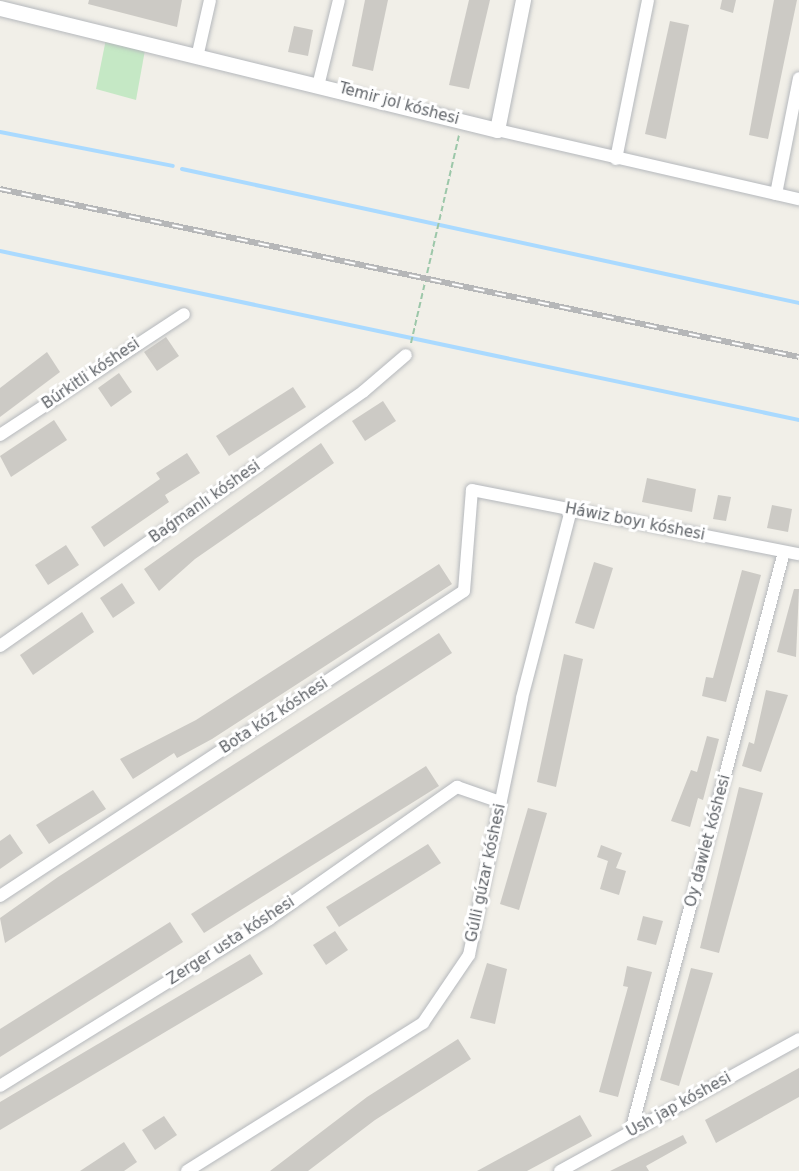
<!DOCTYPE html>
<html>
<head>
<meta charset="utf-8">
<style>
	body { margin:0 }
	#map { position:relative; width:799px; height:1171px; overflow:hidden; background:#f1efe8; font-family:"DejaVu Sans",sans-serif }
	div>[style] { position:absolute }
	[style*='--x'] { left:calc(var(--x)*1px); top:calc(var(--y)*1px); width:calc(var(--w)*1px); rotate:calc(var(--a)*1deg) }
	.green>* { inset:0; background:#c5e8c5 }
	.stream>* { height:4px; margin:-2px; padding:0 2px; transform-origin:2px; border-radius:2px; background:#aadaff }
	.building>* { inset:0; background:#cccac5 }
	.path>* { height:2px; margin-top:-1px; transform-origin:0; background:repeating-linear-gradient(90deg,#9cc7a9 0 6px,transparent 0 9px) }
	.roads { filter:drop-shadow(0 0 2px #b5b8bc) drop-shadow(0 0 2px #b5b8bc) }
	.minor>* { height:12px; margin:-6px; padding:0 6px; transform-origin:6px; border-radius:6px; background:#fff }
	.tertiary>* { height:15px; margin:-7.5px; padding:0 7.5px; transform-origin:7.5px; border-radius:7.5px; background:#fff }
	.rail>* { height:6px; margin-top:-3px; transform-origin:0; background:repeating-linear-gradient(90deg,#fff 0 11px,#b6b7b8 0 22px); box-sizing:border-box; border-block:2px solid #b6b7b8 }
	span { translate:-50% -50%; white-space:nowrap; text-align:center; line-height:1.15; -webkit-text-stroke:6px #fff; paint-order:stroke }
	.street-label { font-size:15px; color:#5f6368 }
</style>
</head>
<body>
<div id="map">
	<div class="green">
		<div style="clip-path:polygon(106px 39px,145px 50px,136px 100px,96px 89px)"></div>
	</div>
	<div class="stream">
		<div style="--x:0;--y:132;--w:176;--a:11.1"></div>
		<div style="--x:182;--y:169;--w:631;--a:12.25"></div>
		<div style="--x:0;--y:251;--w:817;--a:11.94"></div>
	</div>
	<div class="building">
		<div style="clip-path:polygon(89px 0,182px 0,177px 27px,88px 4px)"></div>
		<div style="clip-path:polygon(365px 0,388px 0,373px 71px,352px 66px)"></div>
		<div style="clip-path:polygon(469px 0,490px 0,469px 89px,449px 85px)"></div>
		<div style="clip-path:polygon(722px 0,736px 0,733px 13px,720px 9px)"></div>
		<div style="clip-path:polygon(774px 0,797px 0,768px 139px,749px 135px)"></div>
		<div style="clip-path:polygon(670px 21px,689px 25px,666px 139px,645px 134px)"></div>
		<div style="clip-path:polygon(294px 26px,313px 30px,308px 56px,288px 52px)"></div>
		<div style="clip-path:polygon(166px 337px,179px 356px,157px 371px,144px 352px)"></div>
		<div style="clip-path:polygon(47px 352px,60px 372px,0 417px,0 388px)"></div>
		<div style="clip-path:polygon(119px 373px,132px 392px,111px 407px,98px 388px)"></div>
		<div style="clip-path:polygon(293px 387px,306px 407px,229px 456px,216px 436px)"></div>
		<div style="clip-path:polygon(383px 401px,396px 421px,365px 441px,352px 421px)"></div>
		<div style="clip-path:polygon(54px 420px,67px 440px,11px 477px,0 456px)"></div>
		<div style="clip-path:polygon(321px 443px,334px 463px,195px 559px,159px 591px,144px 569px)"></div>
		<div style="clip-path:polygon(187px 453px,200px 473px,165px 495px,169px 502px,104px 547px,91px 527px,160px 479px,156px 473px)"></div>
		<div style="clip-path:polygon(647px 478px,696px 489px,692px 512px,642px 502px)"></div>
		<div style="clip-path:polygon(718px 495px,731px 497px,726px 521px,713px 519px)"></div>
		<div style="clip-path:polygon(772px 505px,792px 509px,788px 532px,767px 528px)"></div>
		<div style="clip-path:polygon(66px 545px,79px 565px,48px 585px,35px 565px)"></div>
		<div style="clip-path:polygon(594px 562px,613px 568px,594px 629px,575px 623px)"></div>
		<div style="clip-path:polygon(439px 564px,452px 584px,212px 739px,177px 758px,174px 753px,133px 779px,120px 759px,196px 720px)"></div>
		<div style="clip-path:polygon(742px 570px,761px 575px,726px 702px,702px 696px,706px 677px,713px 678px)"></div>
		<div style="clip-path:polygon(122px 583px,135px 603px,113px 618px,100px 598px)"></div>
		<div style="clip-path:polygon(794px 589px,799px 589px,796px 657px,777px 652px)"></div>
		<div style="clip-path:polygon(82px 612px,94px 632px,33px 675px,20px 655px)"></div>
		<div style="clip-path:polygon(439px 633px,452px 653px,5px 943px,0 918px,58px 877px)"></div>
		<div style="clip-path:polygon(564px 654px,583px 659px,556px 787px,537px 782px)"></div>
		<div style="clip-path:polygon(766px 690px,788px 695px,761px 772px,742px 766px,749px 742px,754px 744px)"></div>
		<div style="clip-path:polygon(707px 736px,719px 739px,703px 800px,698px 798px,690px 827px,671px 821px,691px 770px,697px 772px)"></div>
		<div style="clip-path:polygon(426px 766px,439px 786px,204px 933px,191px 914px)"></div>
		<div style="clip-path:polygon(739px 787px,763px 793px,719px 953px,700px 948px)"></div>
		<div style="clip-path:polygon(93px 790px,106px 809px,49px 844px,36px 825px)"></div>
		<div style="clip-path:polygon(528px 808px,547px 813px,519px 910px,500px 904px)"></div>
		<div style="clip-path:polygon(10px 834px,23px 853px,0 869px,0 841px)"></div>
		<div style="clip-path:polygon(428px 844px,441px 863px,339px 927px,326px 907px)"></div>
		<div style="clip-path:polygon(601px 845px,622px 853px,616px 868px,626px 871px,619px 895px,600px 889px,608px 861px,597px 857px)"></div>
		<div style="clip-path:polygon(643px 916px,663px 921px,656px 945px,637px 940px)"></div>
		<div style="clip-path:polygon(170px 922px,183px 942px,0 1057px,0 1029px)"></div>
		<div style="clip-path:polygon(335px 931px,348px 950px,326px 965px,313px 945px)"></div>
		<div style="clip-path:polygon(250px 954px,263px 974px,0 1130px,0 1102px)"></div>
		<div style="clip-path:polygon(487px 963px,507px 969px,495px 1024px,470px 1018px)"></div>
		<div style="clip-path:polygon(627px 966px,652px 972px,618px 1097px,599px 1092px,628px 987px,623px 986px)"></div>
		<div style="clip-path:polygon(691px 968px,713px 973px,679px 1086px,660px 1080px)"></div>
		<div style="clip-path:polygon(458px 1039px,471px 1059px,375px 1120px,308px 1171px,270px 1171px,367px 1097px)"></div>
		<div style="clip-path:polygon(799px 1068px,799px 1097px,716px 1143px,705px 1120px)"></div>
		<div style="clip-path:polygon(580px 1115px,592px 1136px,527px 1171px,477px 1171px)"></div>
		<div style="clip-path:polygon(164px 1116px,177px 1135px,155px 1150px,142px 1130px)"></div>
		<div style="clip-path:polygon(683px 1135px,687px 1143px,646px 1166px,649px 1171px,610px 1171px)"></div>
		<div style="clip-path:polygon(124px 1142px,137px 1162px,124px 1171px,80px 1171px)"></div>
	</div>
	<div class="path">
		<div style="--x:411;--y:343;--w:213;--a:-77"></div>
	</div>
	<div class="roads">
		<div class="minor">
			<div style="--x:198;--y:53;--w:54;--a:-77.2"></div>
			<div style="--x:319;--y:82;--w:84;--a:-76.3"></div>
			<div style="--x:497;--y:130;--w:310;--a:12.9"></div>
			<div style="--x:616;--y:159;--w:162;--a:-78.6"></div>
			<div style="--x:776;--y:194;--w:118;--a:-78.8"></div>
			<div style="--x:0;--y:435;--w:220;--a:-33.3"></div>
			<div style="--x:0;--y:646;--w:444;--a:-35"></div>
			<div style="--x:364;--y:391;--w:55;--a:-40.6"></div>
			<div style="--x:0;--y:896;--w:555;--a:-33.32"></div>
			<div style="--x:464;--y:591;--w:101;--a:-85.5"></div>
			<div style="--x:472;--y:490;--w:333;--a:11.1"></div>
			<div style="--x:0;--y:1086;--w:317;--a:-31.8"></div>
			<div style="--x:269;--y:919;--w:230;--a:-35.1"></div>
			<div style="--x:457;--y:787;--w:46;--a:19.2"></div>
			<div style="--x:631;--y:1131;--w:599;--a:-75.2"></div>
			<div style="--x:187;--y:1171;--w:279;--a:-32.1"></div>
			<div style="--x:423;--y:1023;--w:82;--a:-55.9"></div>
			<div style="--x:469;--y:955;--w:262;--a:-78.3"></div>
			<div style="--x:522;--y:698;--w:194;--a:-75.4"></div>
			<div style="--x:560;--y:1171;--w:273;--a:-28.9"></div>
		</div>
		<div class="tertiary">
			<div style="--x:0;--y:8;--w:512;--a:13.79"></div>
			<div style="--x:497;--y:130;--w:133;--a:-78.7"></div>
		</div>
	</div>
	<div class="rail">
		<div style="--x:0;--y:189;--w:816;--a:11.87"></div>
	</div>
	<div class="street-label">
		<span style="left:399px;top:104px;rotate:15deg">Temir jol kóshesi</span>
		<span style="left:91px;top:374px;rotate:-34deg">Búrkitli kóshesi</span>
		<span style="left:205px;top:502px;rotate:-35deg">Baǵmanlı kóshesi</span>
		<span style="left:635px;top:522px;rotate:11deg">Háwiz boyı kóshesi</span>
		<span style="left:274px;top:716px;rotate:-33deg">Bota kóz kóshesi</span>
		<span style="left:708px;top:841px;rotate:-75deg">Oy dawlet kóshesi</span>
		<span style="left:486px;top:873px;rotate:-78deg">Gúlli gúzar kóshesi</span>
		<span style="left:231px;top:941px;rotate:-33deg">Zerger usta kóshesi</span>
		<span style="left:679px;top:1105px;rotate:-29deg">Ush jap kóshesi</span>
	</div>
</div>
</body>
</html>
